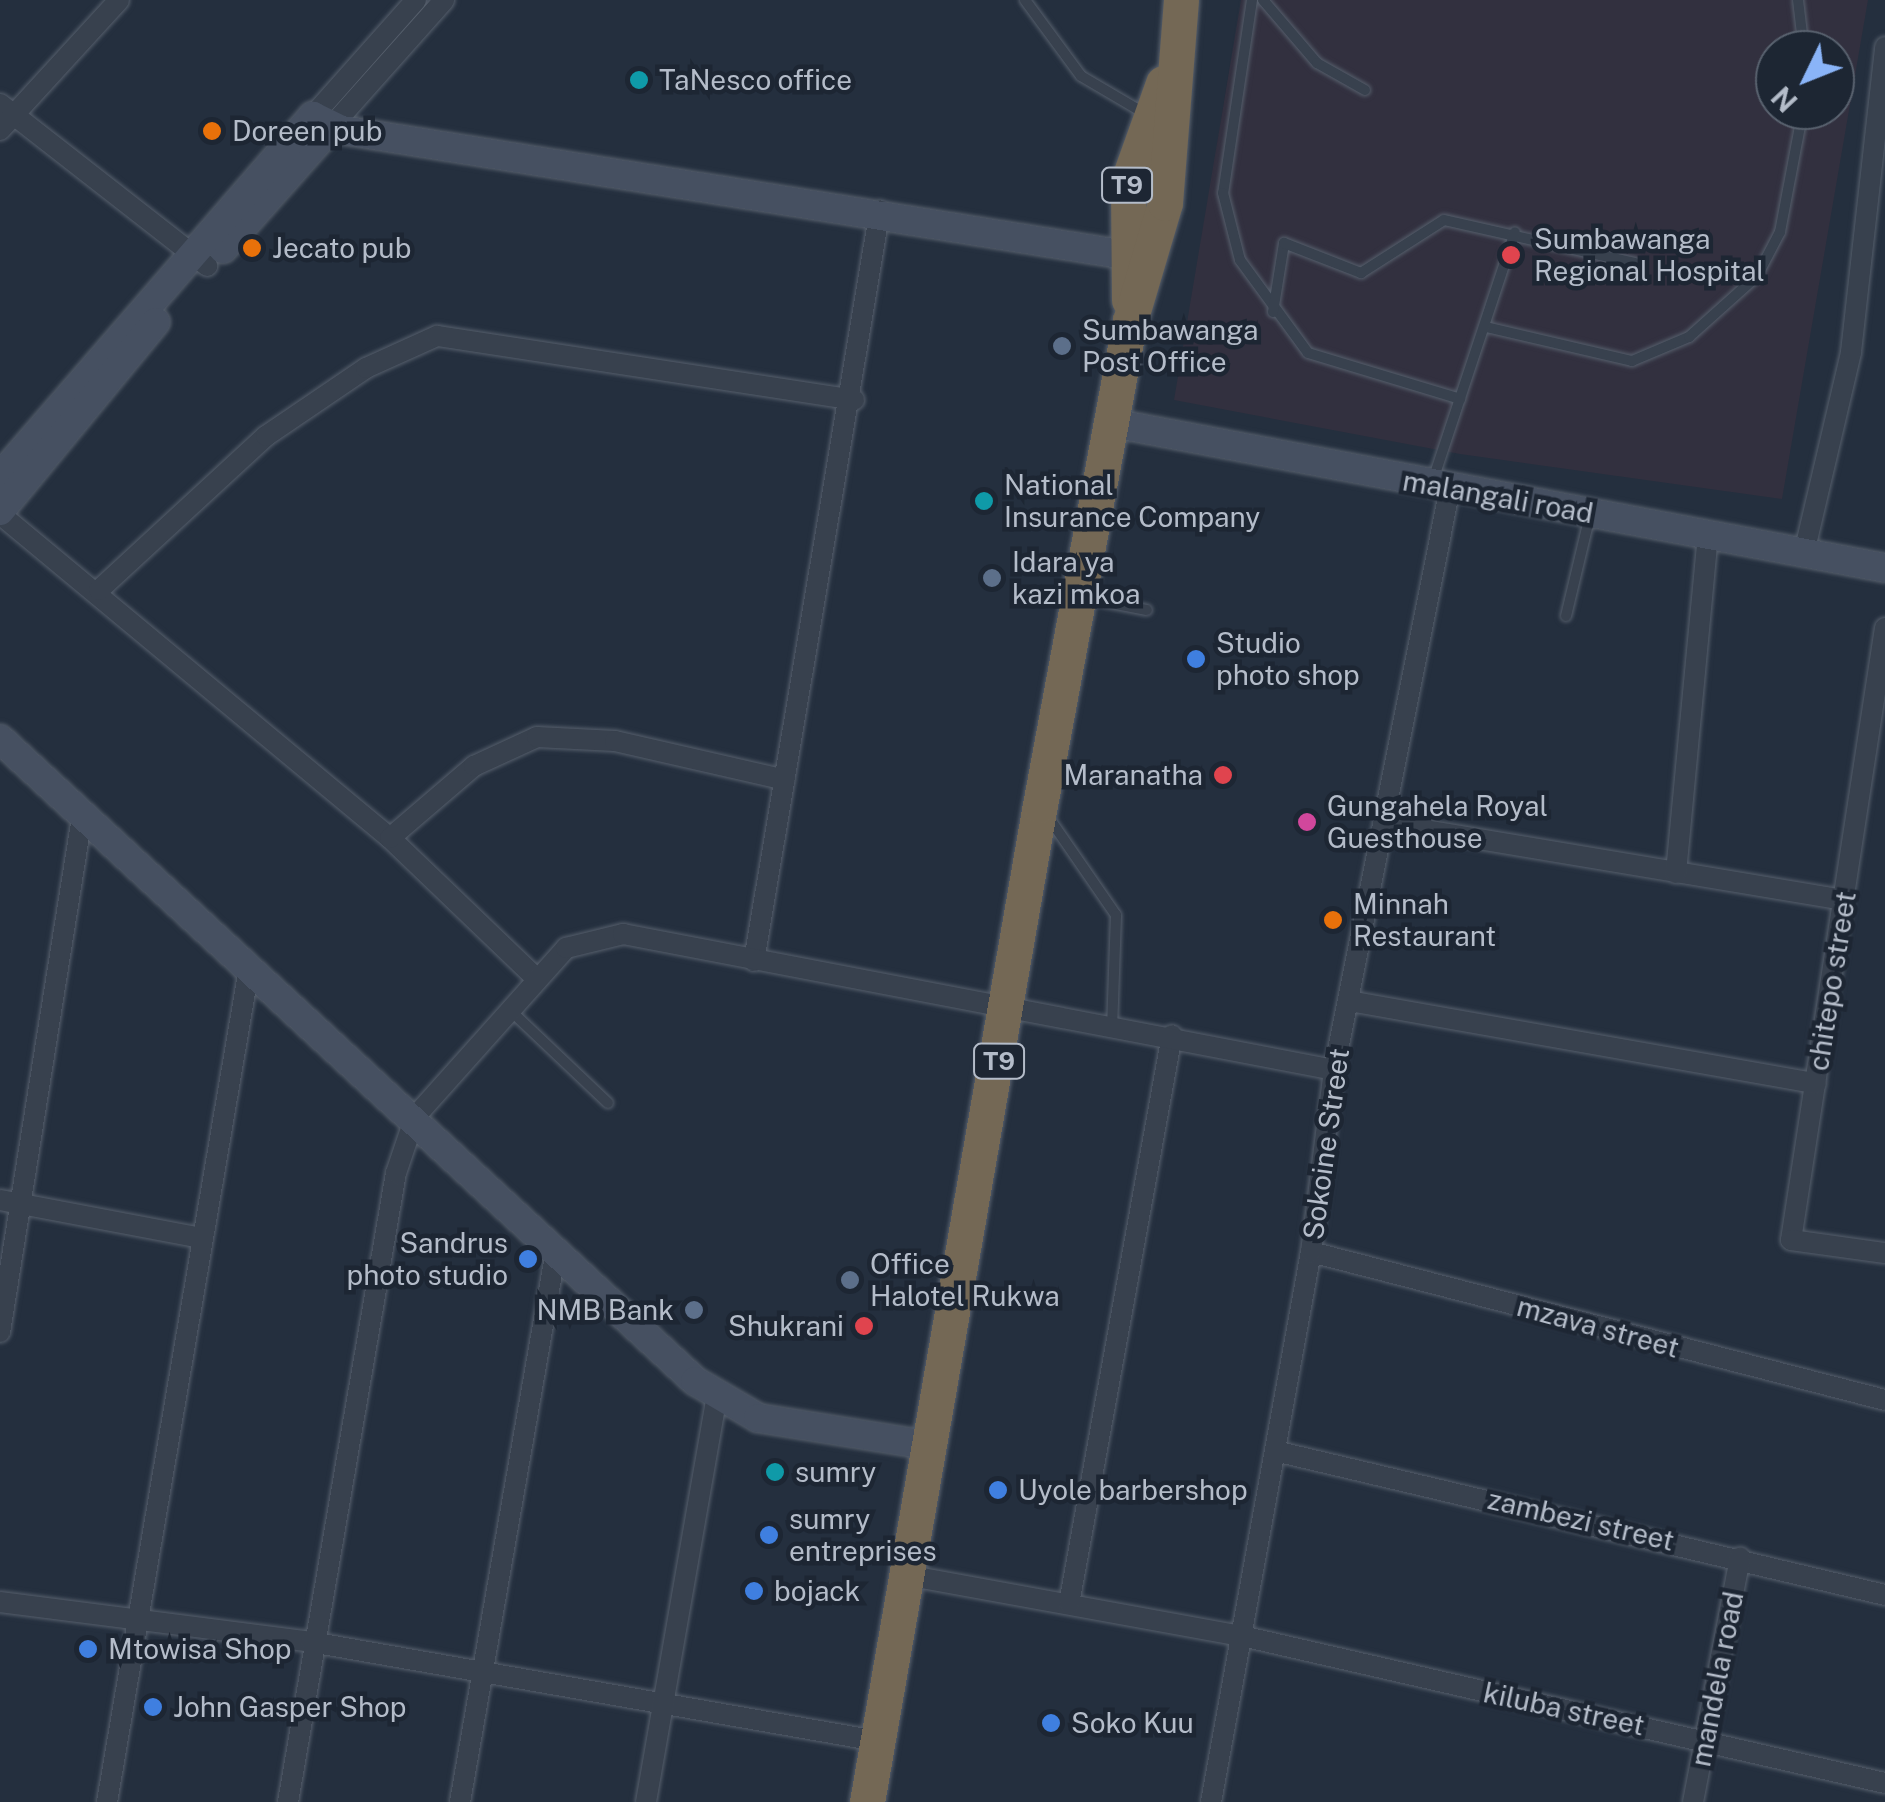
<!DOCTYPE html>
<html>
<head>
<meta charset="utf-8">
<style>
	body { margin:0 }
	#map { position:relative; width:1885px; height:1802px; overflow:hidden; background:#242f3e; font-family:"Public Sans",sans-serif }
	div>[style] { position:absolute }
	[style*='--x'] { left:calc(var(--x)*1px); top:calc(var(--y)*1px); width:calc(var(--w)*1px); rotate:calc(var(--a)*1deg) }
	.medical>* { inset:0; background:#32303f }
	.roads { filter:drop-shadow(0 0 2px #565f6c) drop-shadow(0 0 2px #565f6c) }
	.lane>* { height:10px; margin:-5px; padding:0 5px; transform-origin:5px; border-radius:5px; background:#38414e }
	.street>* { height:20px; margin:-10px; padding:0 10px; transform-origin:10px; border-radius:10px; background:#38414e }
	.secondary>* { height:28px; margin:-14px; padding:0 14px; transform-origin:14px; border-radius:14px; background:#465061 }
	.highway>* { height:35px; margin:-17.5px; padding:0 17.5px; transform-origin:17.5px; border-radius:17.5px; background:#746855 }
	.dots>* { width:28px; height:28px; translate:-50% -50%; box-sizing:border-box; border:5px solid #1d2633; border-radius:50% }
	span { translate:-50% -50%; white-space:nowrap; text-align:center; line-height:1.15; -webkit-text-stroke:9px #1d2633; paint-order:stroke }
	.shield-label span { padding:2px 8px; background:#1d2633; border:2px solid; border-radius:8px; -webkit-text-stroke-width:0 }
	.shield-label { font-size:25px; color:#b4bcc9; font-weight:700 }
	.poi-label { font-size:28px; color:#b4bcc9 }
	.left { translate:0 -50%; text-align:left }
	.right { translate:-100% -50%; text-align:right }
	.street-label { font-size:28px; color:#b4bcc9 }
	.north { position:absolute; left:1755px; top:30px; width:100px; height:100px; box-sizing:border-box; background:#1d2633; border:2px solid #59626f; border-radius:50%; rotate:227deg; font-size:28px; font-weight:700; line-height:40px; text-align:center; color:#b4bcc9 }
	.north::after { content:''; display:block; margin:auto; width:35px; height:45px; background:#8ab4f8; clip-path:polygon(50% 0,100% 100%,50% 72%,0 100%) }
</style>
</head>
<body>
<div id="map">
	<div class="medical">
		<div style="clip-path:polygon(evenodd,1241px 0,1868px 0,1782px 499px,1460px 454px,1174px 400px,1241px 0,1775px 50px,1835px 50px,1835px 110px,1775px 110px,1775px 50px)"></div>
	</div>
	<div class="roads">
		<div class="lane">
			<div style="--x:1025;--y:0;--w:94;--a:53.6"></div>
			<div style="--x:1081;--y:76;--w:73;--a:30.4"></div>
			<div style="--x:1252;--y:0;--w:195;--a:98.5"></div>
			<div style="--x:1223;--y:193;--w:69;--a:75.8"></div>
			<div style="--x:1240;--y:260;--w:115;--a:53.8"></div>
			<div style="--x:1308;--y:353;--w:159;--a:16.8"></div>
			<div style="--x:1263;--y:0;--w:83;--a:49.4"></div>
			<div style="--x:1317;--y:63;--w:55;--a:29.4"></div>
			<div style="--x:1798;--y:0;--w:50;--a:83.2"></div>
			<div style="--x:1273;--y:312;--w:70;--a:-80.9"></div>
			<div style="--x:1284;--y:243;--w:83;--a:21.3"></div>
			<div style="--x:1361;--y:273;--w:98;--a:-32.6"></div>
			<div style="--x:1444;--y:220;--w:196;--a:12.7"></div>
			<div style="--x:1486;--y:327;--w:150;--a:13.1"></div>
			<div style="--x:1632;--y:361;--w:62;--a:-22.8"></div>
			<div style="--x:1689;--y:337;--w:91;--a:-41.9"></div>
			<div style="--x:1757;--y:276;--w:50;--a:-62.4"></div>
			<div style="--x:1780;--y:232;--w:124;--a:-79.3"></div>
			<div style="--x:1432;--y:483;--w:264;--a:-71.7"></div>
			<div style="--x:1085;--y:598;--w:63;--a:11"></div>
			<div style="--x:1566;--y:616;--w:104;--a:-76.6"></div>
			<div style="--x:1049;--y:818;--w:118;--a:55.4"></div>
			<div style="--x:1116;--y:915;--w:114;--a:92"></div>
			<div style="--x:510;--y:1010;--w:135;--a:43.5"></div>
		</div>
		<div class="street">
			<div style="--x:0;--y:104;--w:263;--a:38"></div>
			<div style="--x:313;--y:116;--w:155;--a:-48.4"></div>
			<div style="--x:331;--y:127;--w:170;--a:-48.3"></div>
			<div style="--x:0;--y:130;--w:176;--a:-47.5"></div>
			<div style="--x:0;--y:514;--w:507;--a:39.72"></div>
			<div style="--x:390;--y:838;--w:204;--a:43.8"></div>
			<div style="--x:1804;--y:553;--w:206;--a:-76.8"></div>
			<div style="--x:1851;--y:352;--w:307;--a:-83.6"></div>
			<div style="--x:99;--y:590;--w:227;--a:-42.7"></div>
			<div style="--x:266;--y:436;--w:121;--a:-34.2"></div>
			<div style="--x:366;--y:368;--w:78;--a:-24.3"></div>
			<div style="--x:437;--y:336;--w:422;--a:8.7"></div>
			<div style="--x:1885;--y:628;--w:619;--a:98.73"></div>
			<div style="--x:1791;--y:1240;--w:95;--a:7.9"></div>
			<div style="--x:1389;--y:824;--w:461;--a:9.5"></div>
			<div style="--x:390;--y:838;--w:111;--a:-40.6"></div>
			<div style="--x:474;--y:766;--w:69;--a:-24.7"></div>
			<div style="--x:537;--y:737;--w:78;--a:2.9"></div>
			<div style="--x:615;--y:741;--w:174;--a:12.9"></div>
			<div style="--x:1676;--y:873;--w:340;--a:-84.6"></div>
			<div style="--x:754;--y:961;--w:761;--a:-80.48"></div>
			<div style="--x:1349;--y:1001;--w:474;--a:10"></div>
			<div style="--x:0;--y:1200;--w:205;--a:10.7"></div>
			<div style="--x:1311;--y:1252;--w:593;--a:14.46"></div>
			<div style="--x:0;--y:1332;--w:521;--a:-80.95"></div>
			<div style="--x:1275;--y:1451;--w:627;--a:13.28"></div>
			<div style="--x:905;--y:1575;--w:342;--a:10.3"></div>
			<div style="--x:1242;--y:1636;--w:660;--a:12.88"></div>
			<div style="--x:0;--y:1602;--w:314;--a:7.3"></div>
			<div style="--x:311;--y:1642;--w:575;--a:9.92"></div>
			<div style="--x:1069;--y:1604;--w:578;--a:-79.74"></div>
			<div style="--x:107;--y:1802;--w:845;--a:-80.33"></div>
			<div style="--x:288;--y:1802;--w:638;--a:-80.26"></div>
			<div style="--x:396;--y:1173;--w:59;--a:-71.3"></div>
			<div style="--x:415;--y:1117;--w:227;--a:-48.2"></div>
			<div style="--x:566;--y:948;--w:59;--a:-13.8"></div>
			<div style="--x:623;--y:934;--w:724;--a:10.83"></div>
			<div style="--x:460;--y:1802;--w:560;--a:-80.13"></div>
			<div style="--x:646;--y:1802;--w:414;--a:-80.1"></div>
			<div style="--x:1211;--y:1802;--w:559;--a:-79.7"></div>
			<div style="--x:1311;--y:1252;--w:183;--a:-82.8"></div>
			<div style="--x:1334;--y:1070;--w:593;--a:-78.73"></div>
			<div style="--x:1693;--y:1802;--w:249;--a:-79.1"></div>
		</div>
		<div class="secondary">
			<div style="--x:223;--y:249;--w:163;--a:-48.5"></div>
			<div style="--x:1112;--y:423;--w:786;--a:10.62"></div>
			<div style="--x:0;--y:477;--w:478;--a:-49.1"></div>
			<div style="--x:313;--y:116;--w:32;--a:26"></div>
			<div style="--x:342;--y:130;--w:794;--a:9.06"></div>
			<div style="--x:0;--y:511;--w:245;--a:-50.5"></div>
			<div style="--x:0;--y:739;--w:946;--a:42.73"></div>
			<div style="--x:695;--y:1381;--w:73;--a:30.4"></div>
			<div style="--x:758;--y:1418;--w:171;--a:9.1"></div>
		</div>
		<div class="highway">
			<div style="--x:1129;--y:300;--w:119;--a:-90.5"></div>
			<div style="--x:1128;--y:181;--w:104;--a:-70.3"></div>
			<div style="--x:867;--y:1802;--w:1012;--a:-80.16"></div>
			<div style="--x:1040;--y:805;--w:492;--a:-79.5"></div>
			<div style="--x:1130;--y:321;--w:123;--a:-73.5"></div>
			<div style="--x:1165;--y:203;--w:204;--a:-85.5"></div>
		</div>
	</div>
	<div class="dots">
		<div style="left:639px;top:80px;background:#0f9aa8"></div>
		<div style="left:212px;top:131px;background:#e8710a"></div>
		<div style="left:252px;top:248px;background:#e8710a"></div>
		<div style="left:1511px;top:255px;background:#e0444e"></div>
		<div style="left:1062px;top:346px;background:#5c6f8a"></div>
		<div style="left:984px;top:501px;background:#0f9aa8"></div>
		<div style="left:992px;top:578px;background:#5c6f8a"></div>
		<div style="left:1196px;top:659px;background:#3f7fe0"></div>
		<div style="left:1223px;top:775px;background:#e0444e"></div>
		<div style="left:1307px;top:822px;background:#d1479c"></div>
		<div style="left:1333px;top:920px;background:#e8710a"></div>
		<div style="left:528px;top:1259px;background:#3f7fe0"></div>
		<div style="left:850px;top:1280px;background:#5c6f8a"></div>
		<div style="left:694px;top:1310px;background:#5c6f8a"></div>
		<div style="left:864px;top:1326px;background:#e0444e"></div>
		<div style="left:775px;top:1472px;background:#0f9aa8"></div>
		<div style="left:998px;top:1490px;background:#3f7fe0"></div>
		<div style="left:769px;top:1535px;background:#3f7fe0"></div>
		<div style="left:754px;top:1591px;background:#3f7fe0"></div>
		<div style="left:88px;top:1649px;background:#3f7fe0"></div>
		<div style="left:153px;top:1707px;background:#3f7fe0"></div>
		<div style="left:1051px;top:1723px;background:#3f7fe0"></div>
	</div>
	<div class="shield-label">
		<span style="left:1127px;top:185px">T9</span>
		<span style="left:999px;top:1061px">T9</span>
	</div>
	<div class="poi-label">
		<span class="left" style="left:659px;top:80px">TaNesco office</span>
		<span class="left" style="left:232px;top:131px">Doreen pub</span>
		<span class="left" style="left:1534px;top:255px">Sumbawanga<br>Regional Hospital</span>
		<span class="left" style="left:272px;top:248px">Jecato pub</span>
		<span class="left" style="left:1082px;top:346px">Sumbawanga<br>Post Office</span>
		<span class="left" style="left:1004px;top:501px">National<br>Insurance Company</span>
		<span class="left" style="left:1012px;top:578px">Idara ya<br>kazi mkoa</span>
		<span class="left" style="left:1216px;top:659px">Studio<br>photo shop</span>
		<span class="right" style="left:1203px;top:775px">Maranatha</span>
		<span class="left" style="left:1327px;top:822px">Gungahela Royal<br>Guesthouse</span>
		<span class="left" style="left:1353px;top:920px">Minnah<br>Restaurant</span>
		<span class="right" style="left:508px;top:1259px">Sandrus<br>photo studio</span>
		<span class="left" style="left:870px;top:1280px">Office<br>Halotel Rukwa</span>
		<span class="right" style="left:674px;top:1310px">NMB Bank</span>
		<span class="right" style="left:844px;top:1326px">Shukrani</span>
		<span class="left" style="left:795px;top:1472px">sumry</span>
		<span class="left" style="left:1018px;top:1490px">Uyole barbershop</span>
		<span class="left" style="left:789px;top:1535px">sumry<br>entreprises</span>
		<span class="left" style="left:774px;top:1591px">bojack</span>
		<span class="left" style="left:108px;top:1649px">Mtowisa Shop</span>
		<span class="left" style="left:173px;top:1707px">John Gasper Shop</span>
		<span class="left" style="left:1071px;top:1723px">Soko Kuu</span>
	</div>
	<div class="street-label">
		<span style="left:1498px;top:497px;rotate:10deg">malangali road</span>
		<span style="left:1832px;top:981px;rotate:-81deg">chitepo street</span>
		<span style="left:1326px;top:1144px;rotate:-82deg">Sokoine Street</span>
		<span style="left:1598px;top:1327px;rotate:15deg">mzava street</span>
		<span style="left:1581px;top:1520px;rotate:13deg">zambezi street</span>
		<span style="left:1717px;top:1679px;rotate:-79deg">mandela road</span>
		<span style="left:1564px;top:1709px;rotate:12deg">kiluba street</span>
	</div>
	<div class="north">N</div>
</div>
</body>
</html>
